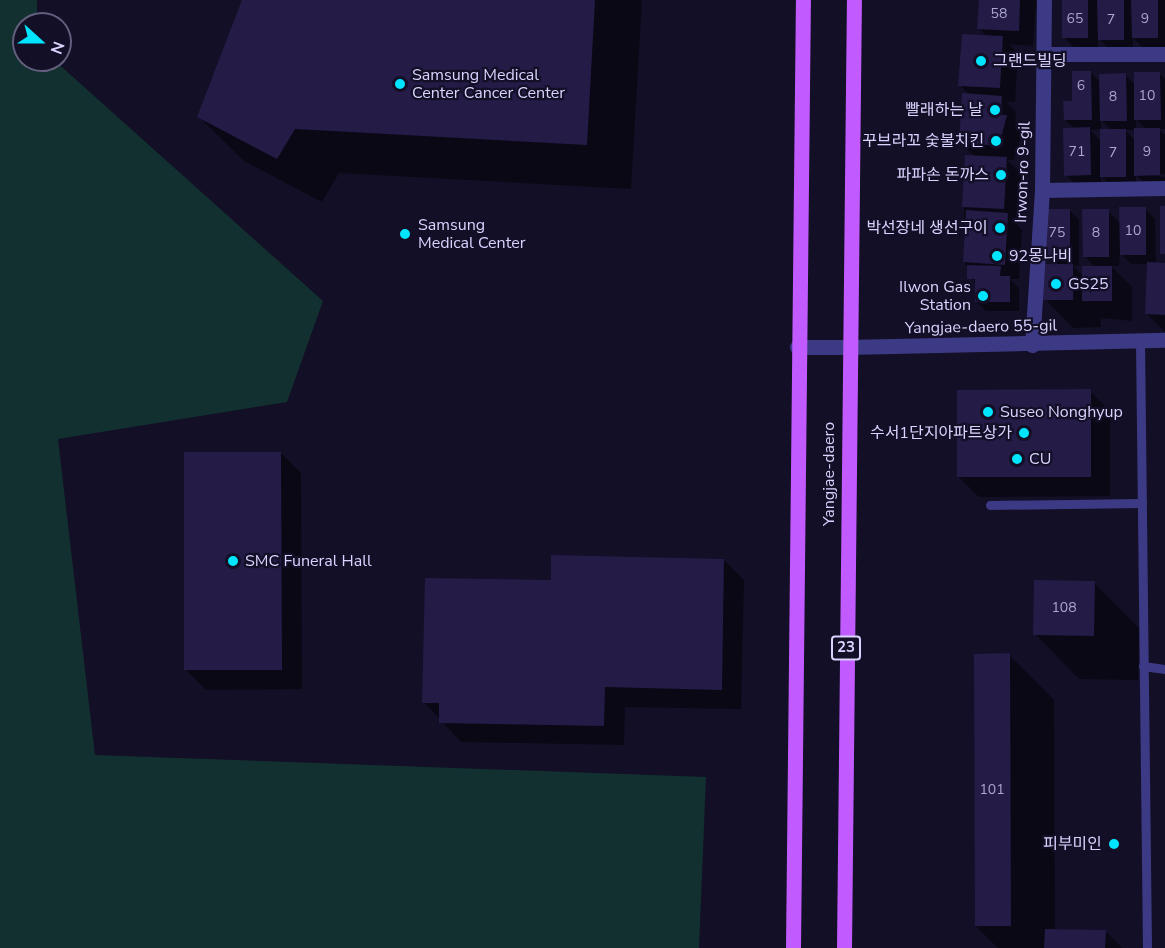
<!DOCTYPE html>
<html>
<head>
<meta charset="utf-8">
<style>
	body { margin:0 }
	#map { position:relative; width:1165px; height:948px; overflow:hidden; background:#130f26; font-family:"Nunito Sans","Noto Sans KR",sans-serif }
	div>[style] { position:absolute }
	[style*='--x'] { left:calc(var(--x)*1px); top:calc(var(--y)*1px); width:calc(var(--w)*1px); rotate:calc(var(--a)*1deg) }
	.green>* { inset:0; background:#12302f }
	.shadow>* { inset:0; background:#0007 }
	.building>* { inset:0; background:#241b47 }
	.service>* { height:9px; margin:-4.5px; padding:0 4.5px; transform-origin:4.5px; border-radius:4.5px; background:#3d3a85 }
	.minor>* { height:15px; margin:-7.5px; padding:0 7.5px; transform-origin:7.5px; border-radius:7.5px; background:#3d3a85 }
	.tertiary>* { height:15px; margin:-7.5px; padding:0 7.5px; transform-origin:7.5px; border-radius:7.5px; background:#3d3a85 }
	.primary>* { height:15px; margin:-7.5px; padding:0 7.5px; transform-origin:7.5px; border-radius:7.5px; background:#c25bff }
	.dots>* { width:16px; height:16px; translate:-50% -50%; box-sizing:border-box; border:3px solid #130f26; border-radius:50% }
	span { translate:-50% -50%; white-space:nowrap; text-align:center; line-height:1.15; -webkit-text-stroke:4.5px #130f26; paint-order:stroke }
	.number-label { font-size:14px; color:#aca6d1 }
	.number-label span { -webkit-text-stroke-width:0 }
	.shield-label span { padding:2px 4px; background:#130f26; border:2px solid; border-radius:4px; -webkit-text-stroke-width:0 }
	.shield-label { font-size:15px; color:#d9d4ff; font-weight:700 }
	.poi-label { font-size:16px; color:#d9d4ff }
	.left { translate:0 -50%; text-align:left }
	.right { translate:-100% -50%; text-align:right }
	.street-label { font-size:16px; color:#d9d4ff }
	.north { position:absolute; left:12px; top:12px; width:60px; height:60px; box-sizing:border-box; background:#130f26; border:2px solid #625e7d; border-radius:50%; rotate:111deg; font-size:16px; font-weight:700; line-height:24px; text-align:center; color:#d9d4ff }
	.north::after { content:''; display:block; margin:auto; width:21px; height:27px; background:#00e5ff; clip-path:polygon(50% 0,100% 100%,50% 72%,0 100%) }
</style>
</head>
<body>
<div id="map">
	<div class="green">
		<div style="clip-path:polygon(0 0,37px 0,37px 24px,24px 24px,24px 60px,54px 60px,323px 301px,287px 402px,58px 439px,95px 755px,706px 777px,699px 948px,0 948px)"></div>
	</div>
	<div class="shadow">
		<div style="clip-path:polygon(243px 0,642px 0,631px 189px,339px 173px,322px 202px,244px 161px,199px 117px)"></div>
		<div style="clip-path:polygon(980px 0,1036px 0,1033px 46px,1009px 44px,1018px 53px,1015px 102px,1006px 102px,1016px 112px,1015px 126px,1022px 132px,1014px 160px,1007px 160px,1022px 174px,1015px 222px,1022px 230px,1019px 279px,1010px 279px,1019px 288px,1019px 311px,986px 311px,976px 301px,976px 286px,964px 261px,964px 206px,975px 157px,961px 143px,970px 95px,960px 85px,987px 37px,979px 28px)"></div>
		<div style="clip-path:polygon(1063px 0,1165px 0,1165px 48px,1143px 48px,1133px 38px,1133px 49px,1109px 49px,1098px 38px,1098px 47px,1074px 47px,1063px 37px)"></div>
		<div style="clip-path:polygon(evenodd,1090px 72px,1101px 83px,1125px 75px,1135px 85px,1159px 73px,1165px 79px,1165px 129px,1159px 129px,1165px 135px,1165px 174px,1144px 174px,1165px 177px,1165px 185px,1146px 185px,1136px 175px,1136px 186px,1112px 187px,1101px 175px,1101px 185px,1076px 185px,1066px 175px,1075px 129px,1065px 120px,1090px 72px,1136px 119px,1146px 129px,1136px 129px,1136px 119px,1090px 72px,1101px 120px,1112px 131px,1101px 141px,1090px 130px,1101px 129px,1101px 120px,1090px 72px,1125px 130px,1135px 130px,1135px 141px,1131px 136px,1125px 130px)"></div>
		<div style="clip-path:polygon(1145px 209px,1155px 219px,1156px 264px,1165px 264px,1165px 332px,1147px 314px,1149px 264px,1131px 264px,1121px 254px,1121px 241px,1119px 266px,1111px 266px,1132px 287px,1132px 321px,1101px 318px,1101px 327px,1073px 328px,1045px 299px,1055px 266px,1046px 256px,1069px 210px,1079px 220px,1079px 266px,1073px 266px,1084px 277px,1095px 267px,1084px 256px,1108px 211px,1121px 224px)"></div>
		<div style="clip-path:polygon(1090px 391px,1110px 411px,1110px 496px,979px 497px,959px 477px)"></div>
		<div style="clip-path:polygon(281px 453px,301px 473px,302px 689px,206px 690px,186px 670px)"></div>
		<div style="clip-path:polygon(724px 560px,744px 580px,741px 709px,625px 707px,624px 745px,461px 742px,424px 702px,552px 582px)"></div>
		<div style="clip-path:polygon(1094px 583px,1139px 628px,1138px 680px,1079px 679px,1035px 634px)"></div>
		<div style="clip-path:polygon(1009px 655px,1054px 700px,1055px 930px,1105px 931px,1122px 948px,998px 948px,976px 926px)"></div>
	</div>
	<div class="building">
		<div style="clip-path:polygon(242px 0,595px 0,587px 145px,295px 129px,277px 159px,197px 117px)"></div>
		<div style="clip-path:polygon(979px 0,1020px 0,1019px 31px,977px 29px)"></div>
		<div style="clip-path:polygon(1062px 0,1088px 0,1088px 38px,1062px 38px)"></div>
		<div style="clip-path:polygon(1097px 0,1124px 0,1124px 40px,1098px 40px)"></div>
		<div style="clip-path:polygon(1131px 0,1158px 0,1158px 38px,1132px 38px)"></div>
		<div style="clip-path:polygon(962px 34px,1003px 36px,1000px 88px,958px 86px)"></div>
		<div style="clip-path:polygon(1072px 71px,1091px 71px,1092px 120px,1064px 120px,1063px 101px,1072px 101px)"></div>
		<div style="clip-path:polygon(1134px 72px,1160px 72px,1161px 120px,1134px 120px)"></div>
		<div style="clip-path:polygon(1126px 73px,1127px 121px,1100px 121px,1099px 74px)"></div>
		<div style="clip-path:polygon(962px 93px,1002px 96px,1001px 115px,1007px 115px,999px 146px,959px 143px)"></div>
		<div style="clip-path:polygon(1090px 127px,1091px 175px,1064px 176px,1063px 128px)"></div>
		<div style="clip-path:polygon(1134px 128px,1160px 128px,1160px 175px,1134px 176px)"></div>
		<div style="clip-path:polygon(1100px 129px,1126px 129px,1126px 177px,1100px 177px)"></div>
		<div style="clip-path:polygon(965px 155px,1007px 157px,1004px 209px,962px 207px)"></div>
		<div style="clip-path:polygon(1160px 206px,1165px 206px,1165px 254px,1160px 254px)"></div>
		<div style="clip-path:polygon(1119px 207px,1146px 207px,1146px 255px,1120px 255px)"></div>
		<div style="clip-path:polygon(1043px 209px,1070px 209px,1070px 256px,1044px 257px)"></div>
		<div style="clip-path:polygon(1082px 209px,1109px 209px,1109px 257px,1083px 257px)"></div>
		<div style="clip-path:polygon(966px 210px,1008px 213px,1005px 265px,963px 262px)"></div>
		<div style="clip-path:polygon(1147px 262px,1165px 263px,1165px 315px,1145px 314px)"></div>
		<div style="clip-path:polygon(1043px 264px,1073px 264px,1073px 300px,1043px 300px)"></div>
		<div style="clip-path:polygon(967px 265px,1001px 266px,1000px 276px,1010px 276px,1010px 302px,975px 302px,975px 279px,967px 279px)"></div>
		<div style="clip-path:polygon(1082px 266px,1112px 266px,1112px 301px,1082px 301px)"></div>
		<div style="clip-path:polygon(1091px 389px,1091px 477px,957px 477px,957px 390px)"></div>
		<div style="clip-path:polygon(184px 452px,281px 452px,282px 670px,184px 670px)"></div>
		<div style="clip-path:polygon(551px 555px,724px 559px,722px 690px,605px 687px,604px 726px,439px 723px,439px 703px,422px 703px,425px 578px,551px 580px)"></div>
		<div style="clip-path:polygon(1034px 580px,1095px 581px,1094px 636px,1033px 635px)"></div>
		<div style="clip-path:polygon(1010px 653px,1011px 926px,975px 926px,974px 654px)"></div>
		<div style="clip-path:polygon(1045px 929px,1106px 930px,1105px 948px,1044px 948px)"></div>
	</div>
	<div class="service">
		<div style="--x:1140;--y:341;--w:607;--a:89.34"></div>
		<div style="--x:990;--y:505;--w:152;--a:-0.8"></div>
		<div style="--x:1143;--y:666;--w:22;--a:8"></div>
	</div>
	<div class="minor">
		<div style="--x:1044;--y:54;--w:121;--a:0"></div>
		<div style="--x:1042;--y:190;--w:123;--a:-0.9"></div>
		<div style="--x:1032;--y:345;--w:155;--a:-86.3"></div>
		<div style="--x:1042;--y:190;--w:190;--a:-89.4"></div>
		<div style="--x:797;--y:347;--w:50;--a:0"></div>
	</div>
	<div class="tertiary">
		<div style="--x:847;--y:347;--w:318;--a:-1.3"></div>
	</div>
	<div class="primary">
		<div style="--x:793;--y:948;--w:948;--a:-89.4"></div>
		<div style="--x:844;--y:948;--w:948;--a:-89.4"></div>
	</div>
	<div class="dots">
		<div style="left:981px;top:61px;background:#00e5ff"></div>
		<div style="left:400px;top:84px;background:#00e5ff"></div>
		<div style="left:995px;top:110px;background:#00e5ff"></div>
		<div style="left:996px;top:141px;background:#00e5ff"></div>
		<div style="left:1001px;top:175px;background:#00e5ff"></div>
		<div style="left:1000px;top:228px;background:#00e5ff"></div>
		<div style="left:405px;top:234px;background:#00e5ff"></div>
		<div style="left:997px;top:256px;background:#00e5ff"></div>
		<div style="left:1056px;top:284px;background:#00e5ff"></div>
		<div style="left:983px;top:296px;background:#00e5ff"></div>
		<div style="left:988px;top:412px;background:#00e5ff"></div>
		<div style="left:1024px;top:433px;background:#00e5ff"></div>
		<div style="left:1017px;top:459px;background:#00e5ff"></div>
		<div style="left:233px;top:561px;background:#00e5ff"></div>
		<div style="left:1114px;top:844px;background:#00e5ff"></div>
	</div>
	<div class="number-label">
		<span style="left:999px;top:14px">58</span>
		<span style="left:1075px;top:19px">65</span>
		<span style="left:1145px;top:19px">9</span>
		<span style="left:1111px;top:20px">7</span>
		<span style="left:1081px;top:86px">6</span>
		<span style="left:1147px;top:96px">10</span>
		<span style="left:1113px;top:97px">8</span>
		<span style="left:1077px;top:152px">71</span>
		<span style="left:1147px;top:152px">9</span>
		<span style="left:1113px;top:153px">7</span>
		<span style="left:1133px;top:231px">10</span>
		<span style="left:1057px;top:233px">75</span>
		<span style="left:1096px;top:233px">8</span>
		<span style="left:1064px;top:608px">108</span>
		<span style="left:992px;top:790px">101</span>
	</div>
	<div class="shield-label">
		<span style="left:846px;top:648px">23</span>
	</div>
	<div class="poi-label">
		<span class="left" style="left:993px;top:61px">그랜드빌딩</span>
		<span class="left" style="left:412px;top:84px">Samsung Medical<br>Center Cancer Center</span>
		<span class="right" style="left:983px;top:110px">빨래하는 날</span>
		<span class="right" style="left:984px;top:141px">꾸브라꼬 숯불치킨</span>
		<span class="right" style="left:989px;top:175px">파파손 돈까스</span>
		<span class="left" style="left:418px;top:234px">Samsung<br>Medical Center</span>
		<span class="right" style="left:988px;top:228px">박선장네 생선구이</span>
		<span class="left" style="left:1009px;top:256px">92몽나비</span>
		<span class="left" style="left:1068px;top:284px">GS25</span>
		<span class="right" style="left:971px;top:296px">Ilwon Gas<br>Station</span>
		<span class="left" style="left:1000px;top:412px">Suseo Nonghyup</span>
		<span class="right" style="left:1012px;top:433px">수서1단지아파트상가</span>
		<span class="left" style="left:1029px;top:459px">CU</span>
		<span class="left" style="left:245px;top:561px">SMC Funeral Hall</span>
		<span class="right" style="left:1102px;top:844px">피부미인</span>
	</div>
	<div class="street-label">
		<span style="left:1023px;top:172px;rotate:-88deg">Irwon-ro 9-gil</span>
		<span style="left:981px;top:327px;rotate:-1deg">Yangjae-daero 55-gil</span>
		<span style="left:829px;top:474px;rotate:-90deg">Yangjae-daero</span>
	</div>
	<div class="north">N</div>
</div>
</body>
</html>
